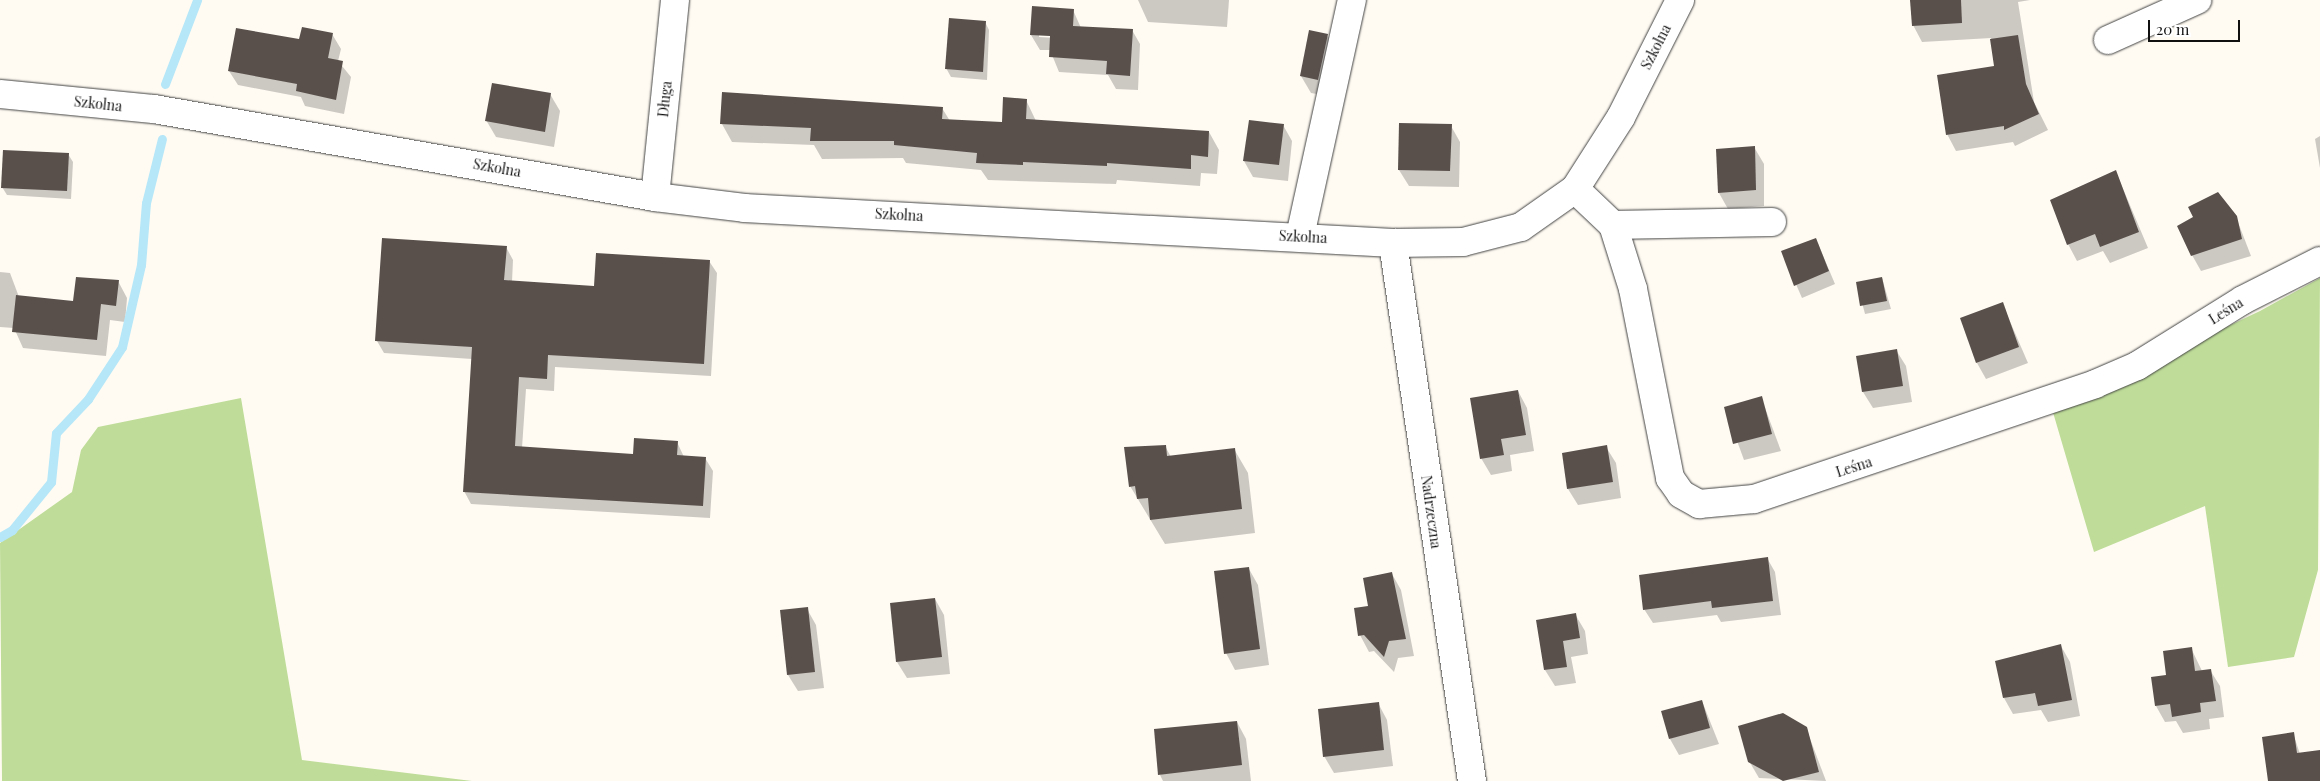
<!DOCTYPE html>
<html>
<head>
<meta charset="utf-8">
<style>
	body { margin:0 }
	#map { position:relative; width:2320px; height:781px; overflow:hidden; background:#fffbf3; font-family:"Playfair Display",serif }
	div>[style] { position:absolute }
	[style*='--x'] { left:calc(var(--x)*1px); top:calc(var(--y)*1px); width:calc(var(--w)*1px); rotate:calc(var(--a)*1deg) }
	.forest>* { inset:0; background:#bfdd99 }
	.shadow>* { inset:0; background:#0003 }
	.stream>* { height:9px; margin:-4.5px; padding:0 4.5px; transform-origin:4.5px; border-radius:4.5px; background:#b6e7f8 }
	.building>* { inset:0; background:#59504c }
	.roads { filter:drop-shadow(0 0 1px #434343) drop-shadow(0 0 1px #434343) }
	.minor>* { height:28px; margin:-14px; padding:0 14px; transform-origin:14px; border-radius:14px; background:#fff }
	span { translate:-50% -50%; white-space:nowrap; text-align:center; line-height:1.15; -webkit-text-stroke:5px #fff; paint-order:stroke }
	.street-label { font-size:14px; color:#101010 }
	.scale { position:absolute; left:2148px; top:20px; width:92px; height:22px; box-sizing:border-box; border:2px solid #101010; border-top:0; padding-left:6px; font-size:15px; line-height:18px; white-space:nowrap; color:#101010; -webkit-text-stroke:4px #fff; paint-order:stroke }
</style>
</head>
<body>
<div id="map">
	<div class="forest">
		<div style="clip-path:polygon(2320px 278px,2318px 570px,2294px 657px,2228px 667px,2205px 506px,2094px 552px,2052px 409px,2260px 311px)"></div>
		<div style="clip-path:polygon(241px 398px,302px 760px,472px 781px,2px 781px,0 543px,72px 492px,81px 450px,98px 427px)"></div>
	</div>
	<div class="shadow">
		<div style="clip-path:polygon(1138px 0,1229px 0,1227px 27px,1148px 22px)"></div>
		<div style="clip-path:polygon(1912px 0,2030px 0,2018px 2px,2034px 102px,2048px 130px,2015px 146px,2013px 142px,1956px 151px,1947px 134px,1995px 67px,1991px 38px,1922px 42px,1913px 25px)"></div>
		<div style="clip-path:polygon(evenodd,1073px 10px,1081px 28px,1132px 30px,1140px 44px,1138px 90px,1116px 89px,1108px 75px,1059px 72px,1050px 50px,1040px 50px,1031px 35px,1073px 10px,1039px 34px,1056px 35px,1056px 38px,1039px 37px,1039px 34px)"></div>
		<div style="clip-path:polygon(985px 22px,989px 30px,987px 80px,951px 77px,946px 68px)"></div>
		<div style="clip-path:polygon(332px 34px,341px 49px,338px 61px,351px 77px,344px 114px,305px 106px,301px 97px,238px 85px,229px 71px,300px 41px)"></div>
		<div style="clip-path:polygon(1328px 36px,1337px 52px,1328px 96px,1311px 93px,1301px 76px)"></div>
		<div style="clip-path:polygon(550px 94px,560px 111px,554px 147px,496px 137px,486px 120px)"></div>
		<div style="clip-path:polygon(723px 94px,942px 108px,950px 121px,1003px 123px,1026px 100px,1036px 121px,1209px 132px,1219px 150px,1217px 174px,1201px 173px,1200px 186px,1117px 180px,1116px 184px,988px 180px,981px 170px,906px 163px,903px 158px,822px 159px,814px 145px,732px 142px,722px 124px)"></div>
		<div style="clip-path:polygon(1283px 125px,1292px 141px,1288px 181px,1253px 177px,1244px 161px)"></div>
		<div style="clip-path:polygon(1451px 126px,1460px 142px,1459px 187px,1409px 186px,1399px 170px)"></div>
		<div style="clip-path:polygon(2320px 136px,2320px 168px,2315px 139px)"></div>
		<div style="clip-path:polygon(1754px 147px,1764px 164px,1764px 206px,1728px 209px,1719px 193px)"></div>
		<div style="clip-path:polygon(68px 154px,73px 162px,71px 199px,7px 195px,2px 187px)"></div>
		<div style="clip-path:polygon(2116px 172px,2148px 248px,2110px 263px,2103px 251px,2077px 261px,2068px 244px)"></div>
		<div style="clip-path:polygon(2236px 217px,2251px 256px,2201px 271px,2192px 255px)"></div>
		<div style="clip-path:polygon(1816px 239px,1835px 284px,1802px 298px,1782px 252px)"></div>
		<div style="clip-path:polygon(506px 247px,513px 260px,512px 282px,595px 288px,709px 261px,717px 273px,711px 376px,555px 367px,554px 391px,526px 389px,522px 448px,634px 455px,677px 442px,684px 457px,705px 458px,713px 471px,710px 518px,471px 504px,464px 491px,472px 359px,384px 353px,377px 341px)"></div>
		<div style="clip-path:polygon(0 272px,10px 273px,19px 297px,74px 302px,118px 281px,127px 298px,125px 322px,110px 320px,106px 356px,23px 348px,14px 328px,0 327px)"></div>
		<div style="clip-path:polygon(1882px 278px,1891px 309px,1865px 314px,1857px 283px)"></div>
		<div style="clip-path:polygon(2002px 303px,2028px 363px,1986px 379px,1977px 363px)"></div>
		<div style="clip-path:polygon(1896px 350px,1906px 366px,1912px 402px,1873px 408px,1863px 392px,1857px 357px)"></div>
		<div style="clip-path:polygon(1518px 391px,1527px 408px,1534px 451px,1510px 455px,1512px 471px,1491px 475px,1481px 458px)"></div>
		<div style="clip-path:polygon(1761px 397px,1781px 451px,1744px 460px,1725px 408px)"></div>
		<div style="clip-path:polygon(1165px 446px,1171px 457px,1234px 449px,1248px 473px,1255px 533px,1165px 544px,1130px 486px)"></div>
		<div style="clip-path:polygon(1606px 447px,1616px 463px,1621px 498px,1578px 505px,1568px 489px)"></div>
		<div style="clip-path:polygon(1767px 558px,1775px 572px,1781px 615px,1721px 622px,1717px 615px,1653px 623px,1644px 609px)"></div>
		<div style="clip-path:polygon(1249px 569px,1258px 585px,1269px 665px,1235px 670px,1226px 653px)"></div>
		<div style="clip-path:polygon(1392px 574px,1401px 590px,1414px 656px,1398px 658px,1394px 672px,1374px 651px,1369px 652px,1360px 635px,1369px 607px)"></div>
		<div style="clip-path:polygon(935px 599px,944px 615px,950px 674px,907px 678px,897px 662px)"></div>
		<div style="clip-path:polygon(807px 609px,816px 625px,824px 688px,798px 691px,788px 675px,781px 611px)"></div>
		<div style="clip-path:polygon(1575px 614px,1585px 631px,1588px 654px,1571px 657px,1576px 683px,1555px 686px,1545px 670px)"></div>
		<div style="clip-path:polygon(2061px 646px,2070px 662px,2080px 716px,2048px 722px,2041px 710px,2013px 714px,2004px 698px)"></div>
		<div style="clip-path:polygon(2191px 648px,2202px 671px,2210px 670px,2220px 686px,2224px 717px,2209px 719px,2210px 729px,2183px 733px,2176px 721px,2165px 722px,2156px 706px)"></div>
		<div style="clip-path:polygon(1702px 701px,1719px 744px,1679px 755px,1670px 739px)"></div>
		<div style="clip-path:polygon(1378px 703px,1387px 720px,1393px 766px,1334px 773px,1324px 756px)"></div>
		<div style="clip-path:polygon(1237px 722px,1246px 739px,1251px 781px,1163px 781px,1160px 775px)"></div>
		<div style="clip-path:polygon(1806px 728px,1826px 781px,1759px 778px,1749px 761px)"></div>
		<div style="clip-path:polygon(2293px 733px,2300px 754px,2320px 751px,2320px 781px,2270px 781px)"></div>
	</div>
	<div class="stream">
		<div style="--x:165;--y:84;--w:90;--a:-69.1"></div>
		<div style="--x:0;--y:537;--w:14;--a:-30"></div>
		<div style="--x:12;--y:530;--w:62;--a:-50.9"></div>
		<div style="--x:51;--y:482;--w:49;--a:-84.2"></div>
		<div style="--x:56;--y:433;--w:47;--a:-46.7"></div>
		<div style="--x:88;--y:399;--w:62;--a:-56.8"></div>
		<div style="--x:122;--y:347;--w:84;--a:-77"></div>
		<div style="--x:141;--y:265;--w:62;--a:-85.4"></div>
		<div style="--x:146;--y:203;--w:66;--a:-76"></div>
	</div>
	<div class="building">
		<div style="clip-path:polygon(1910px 0,1961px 0,1962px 23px,1912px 26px)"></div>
		<div style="clip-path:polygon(1032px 6px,1074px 9px,1073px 26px,1133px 29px,1130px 76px,1106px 74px,1107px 61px,1049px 57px,1050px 36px,1030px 35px)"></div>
		<div style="clip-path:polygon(949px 18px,986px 21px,983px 72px,945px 69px)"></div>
		<div style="clip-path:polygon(302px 27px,333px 33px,328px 58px,343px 61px,336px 100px,296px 91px,297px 84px,228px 71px,236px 28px,299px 39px)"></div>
		<div style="clip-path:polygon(1309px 30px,1328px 34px,1318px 80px,1300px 76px)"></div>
		<div style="clip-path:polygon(2018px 35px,2026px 84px,2039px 114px,2004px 130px,2004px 126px,1946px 135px,1937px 75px,1994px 66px,1990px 39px)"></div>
		<div style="clip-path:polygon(492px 83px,551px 93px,545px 132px,485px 121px)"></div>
		<div style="clip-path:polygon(722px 92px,943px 107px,942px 119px,1002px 122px,1003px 97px,1027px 99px,1026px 119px,1209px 131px,1208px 157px,1191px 155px,1191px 169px,1107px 163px,1107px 166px,1023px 162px,1023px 165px,976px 163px,977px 153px,894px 145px,894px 141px,810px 141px,811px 128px,720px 124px)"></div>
		<div style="clip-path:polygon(1249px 120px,1284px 124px,1279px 165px,1243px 161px)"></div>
		<div style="clip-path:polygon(1399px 123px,1452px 124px,1450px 171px,1398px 170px)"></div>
		<div style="clip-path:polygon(1755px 146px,1756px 190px,1718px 193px,1716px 149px)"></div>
		<div style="clip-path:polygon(3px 150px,69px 153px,67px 191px,1px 188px)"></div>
		<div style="clip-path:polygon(2116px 170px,2139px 232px,2100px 247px,2095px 234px,2067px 245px,2050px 200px)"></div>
		<div style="clip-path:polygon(2218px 192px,2237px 216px,2242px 239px,2191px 256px,2177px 226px,2193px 217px,2188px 207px)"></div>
		<div style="clip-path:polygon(382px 238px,507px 246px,504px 280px,594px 286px,596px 253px,710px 260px,704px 364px,548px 355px,547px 379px,519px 377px,515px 446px,633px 454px,634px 438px,678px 441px,677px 455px,706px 457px,703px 506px,463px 492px,472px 347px,375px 341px)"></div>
		<div style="clip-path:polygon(1816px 238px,1829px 271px,1794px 286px,1781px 251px)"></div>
		<div style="clip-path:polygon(76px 277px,119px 280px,116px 306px,101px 304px,97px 340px,12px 332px,16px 295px,73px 301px)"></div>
		<div style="clip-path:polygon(1882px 277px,1887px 301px,1860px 306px,1856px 282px)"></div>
		<div style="clip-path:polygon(2003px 302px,2019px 347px,1976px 363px,1960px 318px)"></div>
		<div style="clip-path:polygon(1897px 349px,1903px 386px,1862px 392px,1856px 356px)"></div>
		<div style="clip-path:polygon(1518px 390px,1526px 435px,1501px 439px,1504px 455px,1480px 459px,1470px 398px)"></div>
		<div style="clip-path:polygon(1762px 396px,1772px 434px,1733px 444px,1724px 407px)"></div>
		<div style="clip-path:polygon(1166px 445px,1167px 456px,1235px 448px,1242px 509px,1150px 520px,1148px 498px,1137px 499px,1135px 486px,1129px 487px,1124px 447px)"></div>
		<div style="clip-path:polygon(1607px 445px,1613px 482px,1567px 489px,1562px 453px)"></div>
		<div style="clip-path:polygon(1768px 557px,1773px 601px,1712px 608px,1711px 601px,1643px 610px,1639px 575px)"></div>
		<div style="clip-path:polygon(1249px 567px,1260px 649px,1224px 654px,1214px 571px)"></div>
		<div style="clip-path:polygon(1392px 572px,1406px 639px,1389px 641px,1384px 657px,1364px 635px,1358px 636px,1354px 608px,1368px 606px,1363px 578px)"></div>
		<div style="clip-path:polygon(935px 598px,942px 657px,896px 662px,890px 603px)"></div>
		<div style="clip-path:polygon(808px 607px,815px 672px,787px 675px,780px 610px)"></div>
		<div style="clip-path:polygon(1576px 613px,1580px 638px,1563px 641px,1567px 667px,1544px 670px,1536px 620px)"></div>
		<div style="clip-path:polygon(2061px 644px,2072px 700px,2038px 706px,2035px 693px,2003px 698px,1995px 661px)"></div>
		<div style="clip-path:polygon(2192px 647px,2195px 671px,2211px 669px,2216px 701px,2200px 703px,2201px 712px,2172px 717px,2170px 704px,2155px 706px,2151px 677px,2166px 675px,2163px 651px)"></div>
		<div style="clip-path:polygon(1702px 700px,1710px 728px,1669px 739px,1661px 711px)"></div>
		<div style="clip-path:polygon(1379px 702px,1384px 750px,1323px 757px,1318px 709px)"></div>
		<div style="clip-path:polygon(1783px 713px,1807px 727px,1819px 772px,1783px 781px,1748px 762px,1738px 726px)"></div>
		<div style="clip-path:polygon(1237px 721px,1242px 765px,1158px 775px,1154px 729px)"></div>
		<div style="clip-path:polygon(2294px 732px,2297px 753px,2320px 750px,2320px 781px,2268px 781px,2262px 737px)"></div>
	</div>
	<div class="roads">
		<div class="minor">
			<div style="--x:2108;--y:40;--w:98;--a:-24.2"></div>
			<div style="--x:0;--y:94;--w:155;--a:5.6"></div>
			<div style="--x:154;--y:109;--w:509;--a:9.96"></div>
			<div style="--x:655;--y:197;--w:90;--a:7"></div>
			<div style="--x:744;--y:208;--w:650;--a:3.09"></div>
			<div style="--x:1393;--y:243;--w:70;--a:-0.8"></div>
			<div style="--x:1463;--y:242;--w:60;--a:-14.5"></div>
			<div style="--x:1521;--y:227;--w:66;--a:-35.1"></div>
			<div style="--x:1575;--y:189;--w:85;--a:-57.4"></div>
			<div style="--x:1621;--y:117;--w:131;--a:-63.2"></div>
			<div style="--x:1575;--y:189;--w:52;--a:43.5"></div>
			<div style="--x:1613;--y:225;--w:67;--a:72.6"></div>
			<div style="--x:1633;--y:289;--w:193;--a:78.9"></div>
			<div style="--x:1670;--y:478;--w:19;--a:55"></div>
			<div style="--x:1681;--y:494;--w:21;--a:29"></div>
			<div style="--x:1699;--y:504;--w:55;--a:-5.2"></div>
			<div style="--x:1754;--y:499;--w:360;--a:-18.6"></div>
			<div style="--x:2095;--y:384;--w:46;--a:-23.2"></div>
			<div style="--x:2137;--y:366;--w:125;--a:-31.9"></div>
			<div style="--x:2243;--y:300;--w:86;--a:-26.9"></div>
			<div style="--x:655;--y:197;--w:198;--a:-84.2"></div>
			<div style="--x:1613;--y:225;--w:159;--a:-1.1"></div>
			<div style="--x:1300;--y:236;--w:242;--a:-77.6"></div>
			<div style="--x:1393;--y:243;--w:544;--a:81.65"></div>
		</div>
	</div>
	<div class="street-label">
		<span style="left:1656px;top:47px;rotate:-63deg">Szkolna</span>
		<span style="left:665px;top:99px;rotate:-84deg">Długa</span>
		<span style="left:98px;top:104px;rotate:6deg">Szkolna</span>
		<span style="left:497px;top:168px;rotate:10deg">Szkolna</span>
		<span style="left:899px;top:215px;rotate:3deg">Szkolna</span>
		<span style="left:1303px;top:237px;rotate:3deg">Szkolna</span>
		<span style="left:2226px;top:311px;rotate:-32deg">Leśna</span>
		<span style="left:1854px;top:467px;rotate:-18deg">Leśna</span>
		<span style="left:1431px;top:512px;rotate:82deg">Nadrzeczna</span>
	</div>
	<div class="scale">20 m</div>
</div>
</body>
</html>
